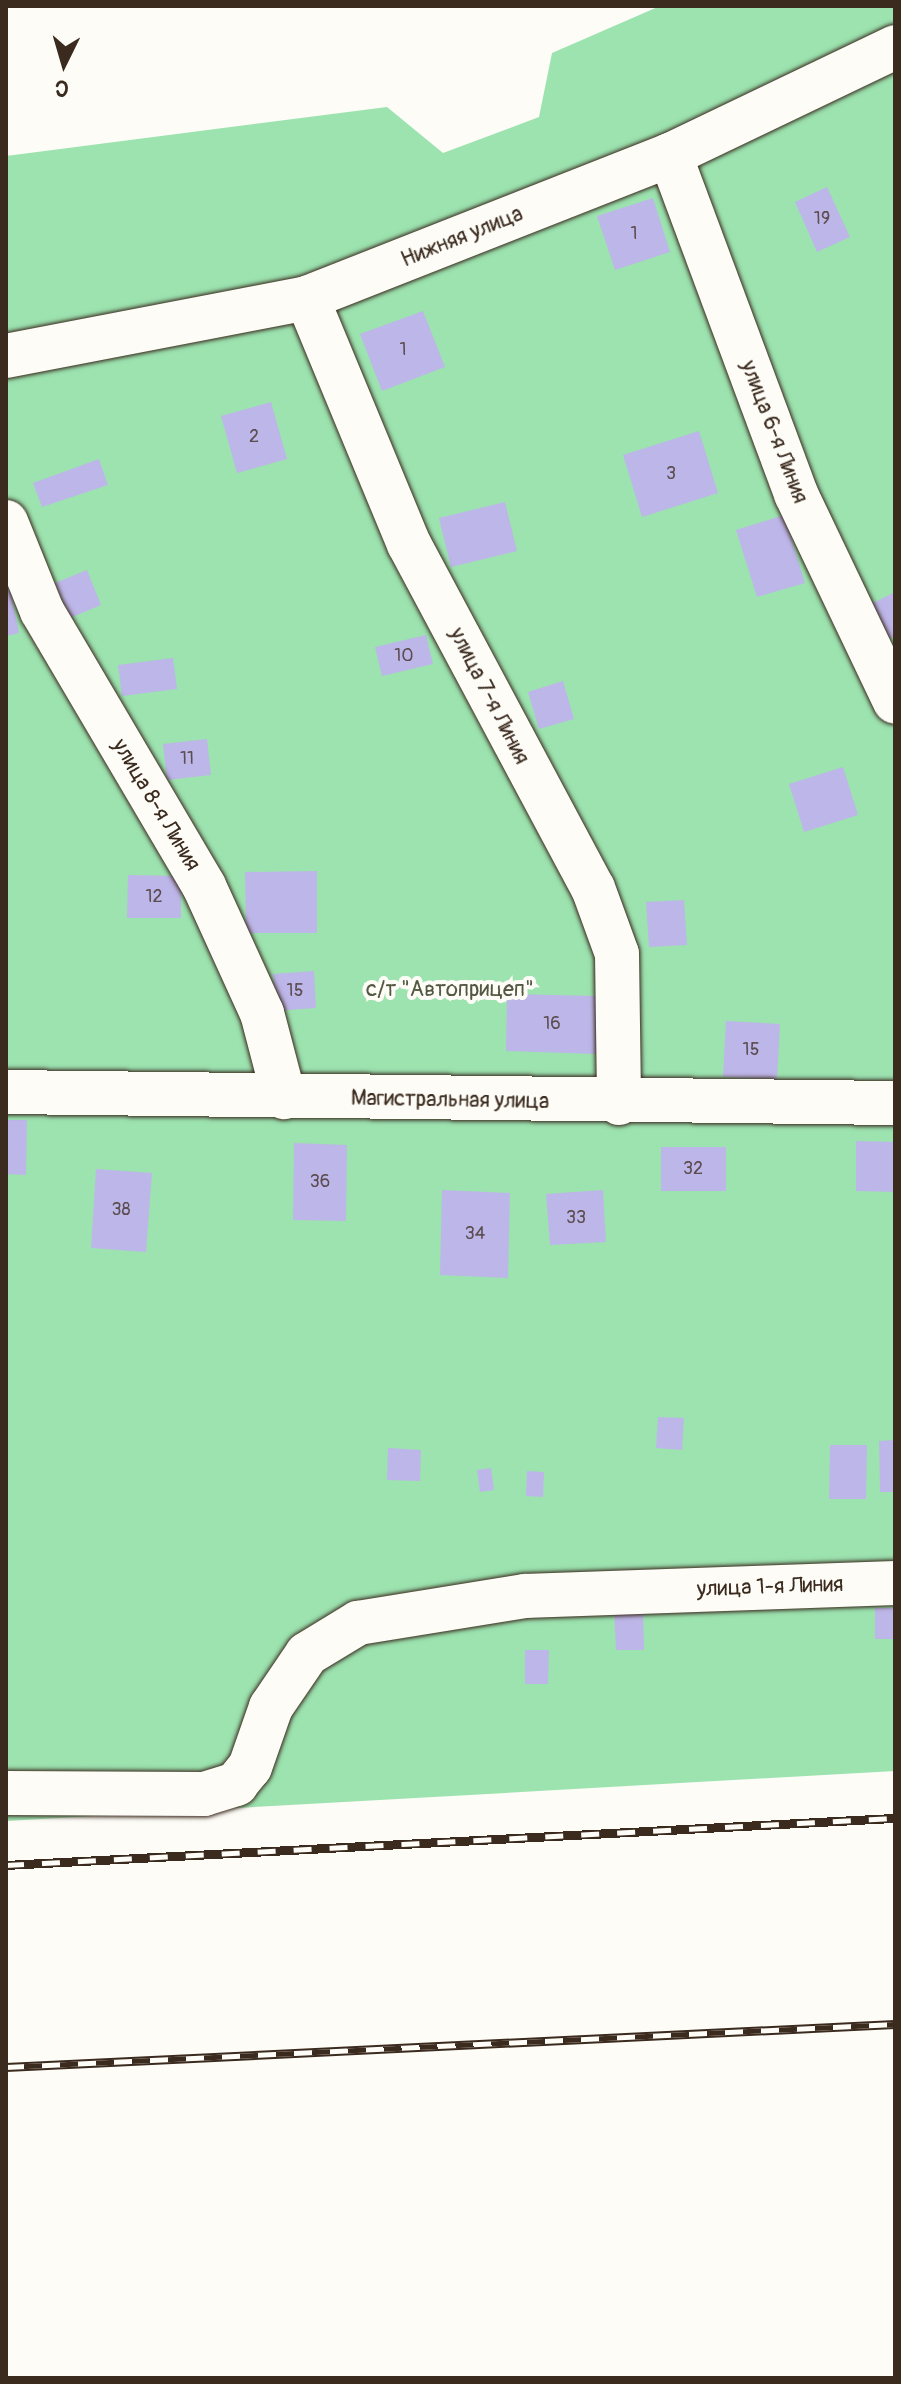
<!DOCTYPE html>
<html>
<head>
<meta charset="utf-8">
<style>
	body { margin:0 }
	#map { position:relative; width:901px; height:2384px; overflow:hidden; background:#fdfcf7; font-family:Pangolin,sans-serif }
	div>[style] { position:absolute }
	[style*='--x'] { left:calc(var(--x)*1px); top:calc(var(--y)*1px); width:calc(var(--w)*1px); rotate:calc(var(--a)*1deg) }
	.green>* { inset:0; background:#9ce3b0 }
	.building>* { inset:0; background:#bdb6e8 }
	.roads { filter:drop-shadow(0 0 2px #3b2a1e) drop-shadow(0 0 2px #3b2a1e) }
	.minor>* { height:44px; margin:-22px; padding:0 22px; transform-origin:22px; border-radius:22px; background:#fdfcf7 }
	.rail>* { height:9px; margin-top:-4.5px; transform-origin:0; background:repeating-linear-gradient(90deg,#fdfcf7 0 18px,#3b2a1e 0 36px); box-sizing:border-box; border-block:2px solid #3b2a1e }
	span { translate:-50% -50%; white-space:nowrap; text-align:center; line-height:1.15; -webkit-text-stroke:8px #fdfcf7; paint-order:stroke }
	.number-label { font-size:18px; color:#5c4d50 }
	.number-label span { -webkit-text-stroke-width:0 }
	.street-label { font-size:22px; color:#3b2a1e }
	.park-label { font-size:22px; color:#535842 }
	.frame { position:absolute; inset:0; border:8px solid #3b2a1e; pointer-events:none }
	.north { position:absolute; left:24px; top:24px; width:80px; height:80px; -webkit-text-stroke:6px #fdfcf7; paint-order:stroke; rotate:185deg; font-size:22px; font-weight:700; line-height:32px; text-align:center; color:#3b2a1e }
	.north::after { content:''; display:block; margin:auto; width:28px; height:36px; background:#3b2a1e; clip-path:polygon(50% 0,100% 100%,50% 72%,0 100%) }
</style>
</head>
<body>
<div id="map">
	<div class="green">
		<div style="clip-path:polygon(660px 6px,895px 6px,895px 1771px,6px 1821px,6px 156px,387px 107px,443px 153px,539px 117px,552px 53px)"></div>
	</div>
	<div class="building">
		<div style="clip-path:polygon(827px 187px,850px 237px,817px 252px,795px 202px)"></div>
		<div style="clip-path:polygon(653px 198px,670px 252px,615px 270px,597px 216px)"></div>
		<div style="clip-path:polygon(423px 311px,445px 367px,382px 391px,360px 334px)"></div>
		<div style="clip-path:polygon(271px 402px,287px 459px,237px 473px,221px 416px)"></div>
		<div style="clip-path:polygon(699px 431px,718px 493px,642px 517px,623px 455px)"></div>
		<div style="clip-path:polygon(99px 459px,108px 485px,42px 507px,33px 483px)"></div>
		<div style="clip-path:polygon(505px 502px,517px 551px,451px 567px,439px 518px)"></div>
		<div style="clip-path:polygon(784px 515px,805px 583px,757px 597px,736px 530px)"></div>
		<div style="clip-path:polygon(87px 570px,101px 605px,70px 618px,55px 583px)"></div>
		<div style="clip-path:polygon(10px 588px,19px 633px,6px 636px,6px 589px)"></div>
		<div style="clip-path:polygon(895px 592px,895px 636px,888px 639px,871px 604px)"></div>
		<div style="clip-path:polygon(426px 635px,433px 664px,382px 676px,375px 647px)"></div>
		<div style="clip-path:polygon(173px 658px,177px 689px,122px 696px,118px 665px)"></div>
		<div style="clip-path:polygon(563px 681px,574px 719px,539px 729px,528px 692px)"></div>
		<div style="clip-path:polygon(207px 739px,211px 775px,167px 780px,163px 744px)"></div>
		<div style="clip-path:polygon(843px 767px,858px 815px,804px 832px,789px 784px)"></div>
		<div style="clip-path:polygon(317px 871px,317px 933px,246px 933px,245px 872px)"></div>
		<div style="clip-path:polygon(128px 875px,181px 876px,181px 918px,127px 918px)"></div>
		<div style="clip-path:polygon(684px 900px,687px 945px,649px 947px,646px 902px)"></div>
		<div style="clip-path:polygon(314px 971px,316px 1008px,276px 1011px,273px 974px)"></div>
		<div style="clip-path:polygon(507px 994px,599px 996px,597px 1054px,506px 1051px)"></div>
		<div style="clip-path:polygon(726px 1021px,780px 1024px,777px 1079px,723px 1077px)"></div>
		<div style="clip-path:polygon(6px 1120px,27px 1120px,26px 1175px,6px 1174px)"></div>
		<div style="clip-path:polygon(856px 1141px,895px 1142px,895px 1192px,856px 1191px)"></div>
		<div style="clip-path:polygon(294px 1143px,347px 1145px,346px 1221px,293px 1220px)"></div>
		<div style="clip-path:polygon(661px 1147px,726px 1147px,726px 1191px,661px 1191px)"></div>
		<div style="clip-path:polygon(96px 1169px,152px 1173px,146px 1252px,91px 1248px)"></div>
		<div style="clip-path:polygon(442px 1190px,510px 1193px,508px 1278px,440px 1275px)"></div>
		<div style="clip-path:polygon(603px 1190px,606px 1242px,550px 1245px,546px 1194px)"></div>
		<div style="clip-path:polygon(658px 1417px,684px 1418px,682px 1450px,656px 1448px)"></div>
		<div style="clip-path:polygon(895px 1440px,895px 1492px,880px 1492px,879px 1441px)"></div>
		<div style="clip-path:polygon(830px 1445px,867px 1445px,866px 1499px,829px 1499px)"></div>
		<div style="clip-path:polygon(388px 1448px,421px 1450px,420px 1481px,387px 1480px)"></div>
		<div style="clip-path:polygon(491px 1468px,494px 1490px,480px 1492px,477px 1470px)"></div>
		<div style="clip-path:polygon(527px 1471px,544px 1472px,543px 1497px,526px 1496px)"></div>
		<div style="clip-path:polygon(643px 1607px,644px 1650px,616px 1650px,614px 1608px)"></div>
		<div style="clip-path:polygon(875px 1608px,895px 1608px,895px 1639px,875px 1639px)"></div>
		<div style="clip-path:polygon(525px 1650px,549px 1650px,548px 1684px,525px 1684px)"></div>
	</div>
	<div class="roads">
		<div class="minor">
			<div style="--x:670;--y:155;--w:362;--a:69.6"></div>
			<div style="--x:796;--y:494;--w:230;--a:64.5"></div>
			<div style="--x:307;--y:298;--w:266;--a:67.5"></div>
			<div style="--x:409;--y:544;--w:390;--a:61.9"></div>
			<div style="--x:593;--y:888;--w:70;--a:70"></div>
			<div style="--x:617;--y:954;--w:149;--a:89.2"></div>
			<div style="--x:6;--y:356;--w:307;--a:-10.9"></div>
			<div style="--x:307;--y:298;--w:390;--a:-21.5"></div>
			<div style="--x:670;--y:155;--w:250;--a:-25.6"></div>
			<div style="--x:6;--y:522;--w:96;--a:68"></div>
			<div style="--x:42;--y:611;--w:319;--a:59.5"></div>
			<div style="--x:204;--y:886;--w:140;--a:65.5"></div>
			<div style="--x:262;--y:1013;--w:87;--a:75.3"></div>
			<div style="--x:6;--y:1092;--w:889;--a:0.71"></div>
			<div style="--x:6;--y:1793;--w:198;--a:0.3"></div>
			<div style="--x:204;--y:1794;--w:34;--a:-17"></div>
			<div style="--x:236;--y:1784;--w:22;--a:-51"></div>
			<div style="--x:250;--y:1767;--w:64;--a:-70.7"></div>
			<div style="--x:271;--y:1707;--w:64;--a:-55.8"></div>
			<div style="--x:307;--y:1654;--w:60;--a:-31.3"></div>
			<div style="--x:358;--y:1623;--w:169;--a:-9.2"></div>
			<div style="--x:525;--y:1596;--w:370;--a:-2"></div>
		</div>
	</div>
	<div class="rail">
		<div style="--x:6;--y:1865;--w:890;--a:-3.03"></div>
		<div style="--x:6;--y:2067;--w:890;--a:-2.77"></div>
	</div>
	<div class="number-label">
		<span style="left:822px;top:219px">19</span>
		<span style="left:634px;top:234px">1</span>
		<span style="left:403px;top:350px">1</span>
		<span style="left:254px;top:437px">2</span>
		<span style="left:671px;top:474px">3</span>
		<span style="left:404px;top:656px">10</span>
		<span style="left:187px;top:759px">11</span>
		<span style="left:154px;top:897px">12</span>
		<span style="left:295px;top:991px">15</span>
		<span style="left:552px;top:1024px">16</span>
		<span style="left:751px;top:1050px">15</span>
		<span style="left:693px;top:1169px">32</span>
		<span style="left:320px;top:1182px">36</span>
		<span style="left:121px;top:1210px">38</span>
		<span style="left:576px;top:1218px">33</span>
		<span style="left:475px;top:1234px">34</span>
	</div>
	<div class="street-label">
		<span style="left:462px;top:237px;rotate:-22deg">Нижняя улица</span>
		<span style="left:774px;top:432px;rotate:69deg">улица 6-я Линия</span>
		<span style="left:489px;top:696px;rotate:63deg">улица 7-я Линия</span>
		<span style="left:156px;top:805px;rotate:59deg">улица 8-я Линия</span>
		<span style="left:450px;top:1100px;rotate:1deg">Магистральная улица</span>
		<span style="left:770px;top:1587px;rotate:-2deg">улица 1-я Линия</span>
	</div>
	<div class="park-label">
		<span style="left:450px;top:990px">с/т "Автоприцеп"</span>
	</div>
	<div class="frame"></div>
	<div class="north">С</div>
</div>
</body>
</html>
